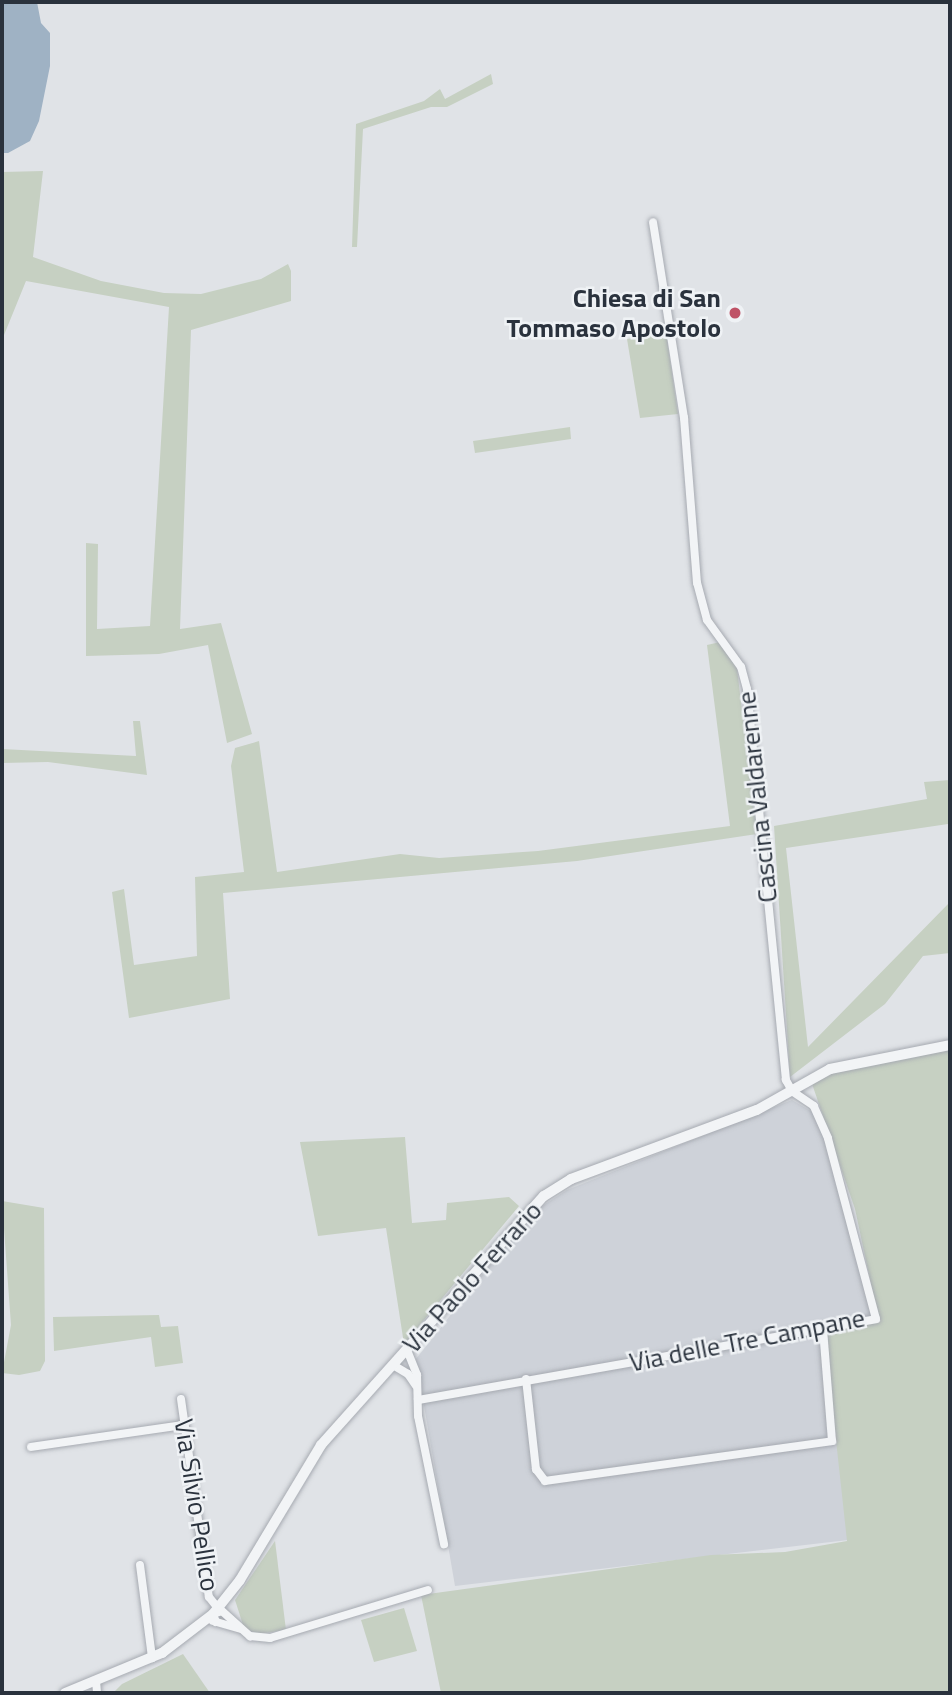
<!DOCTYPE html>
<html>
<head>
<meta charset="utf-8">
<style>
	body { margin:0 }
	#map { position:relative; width:952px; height:1695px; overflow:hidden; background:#e0e3e7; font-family:"Titillium Web",sans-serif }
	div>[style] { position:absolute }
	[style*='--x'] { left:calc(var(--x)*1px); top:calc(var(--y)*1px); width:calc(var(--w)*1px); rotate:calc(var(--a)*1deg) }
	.built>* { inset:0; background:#ced2d9 }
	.green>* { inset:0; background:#c6d0c2 }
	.water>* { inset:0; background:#9fb2c4 }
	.roads { filter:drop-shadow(0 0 2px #a6aab1) drop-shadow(0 0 2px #a6aab1) }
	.minor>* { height:8px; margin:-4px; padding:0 4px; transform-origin:4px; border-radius:4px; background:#f2f4f6 }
	.tertiary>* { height:10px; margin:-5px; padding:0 5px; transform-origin:5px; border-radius:5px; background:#f2f4f6 }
	.dots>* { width:19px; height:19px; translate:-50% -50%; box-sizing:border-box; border:4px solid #eff2f5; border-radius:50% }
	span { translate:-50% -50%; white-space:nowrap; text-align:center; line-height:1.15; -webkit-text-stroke:5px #eff2f5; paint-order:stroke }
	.poi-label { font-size:26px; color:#2a323d; font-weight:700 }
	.right { translate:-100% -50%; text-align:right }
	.street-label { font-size:26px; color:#2a323d }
	.frame { position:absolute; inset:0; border:4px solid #2a323d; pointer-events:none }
</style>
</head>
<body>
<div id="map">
	<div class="built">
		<div style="clip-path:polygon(792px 1100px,814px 1113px,824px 1136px,876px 1327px,848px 1540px,455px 1586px,416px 1359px,530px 1214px,567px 1190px)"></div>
	</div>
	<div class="green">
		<div style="clip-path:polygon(491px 74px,493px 84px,447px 107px,431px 107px,363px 129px,357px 247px,352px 247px,356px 124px,424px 101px,440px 89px,445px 99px)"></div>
		<div style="clip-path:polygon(43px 171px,33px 257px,101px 281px,164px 293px,201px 294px,261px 279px,288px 264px,291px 271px,291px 301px,191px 330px,180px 629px,221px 623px,252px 734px,227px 743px,208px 645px,159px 654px,86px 656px,86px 543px,98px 544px,97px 629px,150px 626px,169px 307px,26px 281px,2px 340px,2px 172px)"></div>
		<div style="clip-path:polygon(666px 332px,678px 414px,640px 418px,627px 339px)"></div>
		<div style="clip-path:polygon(570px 427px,571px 439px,475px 453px,473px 441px)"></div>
		<div style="clip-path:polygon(720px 642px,737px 669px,757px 834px,577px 861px,223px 893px,230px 999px,129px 1018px,112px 892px,124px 889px,134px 965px,197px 956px,195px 877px,244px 872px,231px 766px,235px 748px,259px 741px,277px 872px,400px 854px,439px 858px,538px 851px,730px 826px,707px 645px)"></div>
		<div style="clip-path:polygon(133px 721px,140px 721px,147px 775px,48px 762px,2px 763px,2px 749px,136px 756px)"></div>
		<div style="clip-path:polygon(950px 780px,950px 870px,948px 824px,786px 848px,808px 1047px,950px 902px,950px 953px,923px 956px,885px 1004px,790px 1077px,774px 826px,927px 799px,924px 782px)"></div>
		<div style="clip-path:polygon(950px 1045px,950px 1693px,441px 1693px,421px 1595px,711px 1555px,785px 1552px,847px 1541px,824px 1330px,879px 1322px,855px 1209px,810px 1078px)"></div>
		<div style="clip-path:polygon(405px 1137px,412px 1223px,446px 1220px,447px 1203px,509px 1197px,519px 1206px,404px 1344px,386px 1228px,318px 1236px,300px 1142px)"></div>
		<div style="clip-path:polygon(2px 1201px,44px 1208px,45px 1361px,40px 1371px,19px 1375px,2px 1373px,11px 1325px)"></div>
		<div style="clip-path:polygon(159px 1315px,161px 1327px,178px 1326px,183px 1363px,155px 1367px,151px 1337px,54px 1351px,53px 1317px)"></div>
		<div style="clip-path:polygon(275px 1541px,286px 1630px,258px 1634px,244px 1628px,235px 1600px)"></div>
		<div style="clip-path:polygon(404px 1608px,417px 1651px,374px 1662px,361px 1620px)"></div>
		<div style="clip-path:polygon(183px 1654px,210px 1693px,113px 1693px,122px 1684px)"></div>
	</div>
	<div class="water">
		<div style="clip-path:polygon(2px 2px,37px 2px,41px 23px,50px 33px,50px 66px,39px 121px,30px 141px,8px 153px,2px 153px)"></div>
	</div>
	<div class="roads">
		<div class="minor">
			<div style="--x:407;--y:1350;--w:27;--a:68"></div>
			<div style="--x:417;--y:1375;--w:41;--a:88.6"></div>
			<div style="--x:418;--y:1416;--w:131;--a:78.5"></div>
			<div style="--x:393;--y:1365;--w:17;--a:31"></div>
			<div style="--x:408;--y:1374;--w:14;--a:56"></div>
			<div style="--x:526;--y:1379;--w:91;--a:83.7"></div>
			<div style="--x:536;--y:1469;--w:15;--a:53"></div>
			<div style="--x:545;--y:1481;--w:290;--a:-7.9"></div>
			<div style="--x:832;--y:1441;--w:112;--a:-94.6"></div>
			<div style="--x:181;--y:1399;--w:200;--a:82"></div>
			<div style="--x:209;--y:1597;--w:14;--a:51"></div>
			<div style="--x:418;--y:1400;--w:465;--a:-10"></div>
			<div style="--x:876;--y:1319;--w:187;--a:-104.9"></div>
			<div style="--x:828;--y:1138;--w:35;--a:-114"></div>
			<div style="--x:814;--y:1106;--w:27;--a:-146"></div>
			<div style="--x:792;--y:1091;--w:13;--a:-119"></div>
			<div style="--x:786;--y:1080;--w:393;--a:-95.7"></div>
			<div style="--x:747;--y:689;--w:23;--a:-105"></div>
			<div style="--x:741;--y:667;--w:58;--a:-125.9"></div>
			<div style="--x:707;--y:620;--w:38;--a:-105"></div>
			<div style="--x:697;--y:583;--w:166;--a:-94.5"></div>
			<div style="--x:684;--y:418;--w:198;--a:-99"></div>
			<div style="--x:31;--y:1447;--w:155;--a:-8.2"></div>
			<div style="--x:140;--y:1565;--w:94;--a:82.6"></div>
			<div style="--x:213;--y:1621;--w:29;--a:16"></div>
			<div style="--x:216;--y:1622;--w:9;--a:-111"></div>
			<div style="--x:213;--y:1614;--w:9;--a:-18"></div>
			<div style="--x:222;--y:1611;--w:38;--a:42"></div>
			<div style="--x:250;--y:1636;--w:20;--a:6"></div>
			<div style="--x:270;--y:1638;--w:165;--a:-16.9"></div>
			<div style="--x:96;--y:1681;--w:12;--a:85"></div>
		</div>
		<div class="tertiary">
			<div style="--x:65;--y:1693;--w:105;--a:-22.4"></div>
			<div style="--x:162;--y:1653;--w:64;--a:-37.4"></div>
			<div style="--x:213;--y:1614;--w:43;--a:-51.5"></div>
			<div style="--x:240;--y:1580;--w:157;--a:-59"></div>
			<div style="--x:321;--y:1445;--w:334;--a:-48.2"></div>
			<div style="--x:544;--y:1196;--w:32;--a:-32"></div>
			<div style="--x:571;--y:1179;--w:198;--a:-20.4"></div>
			<div style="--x:757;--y:1110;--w:84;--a:-29.3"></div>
			<div style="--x:830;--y:1069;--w:122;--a:-11.3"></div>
		</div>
	</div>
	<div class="dots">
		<div style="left:735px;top:313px;background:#bf5266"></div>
	</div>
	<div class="poi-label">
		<span class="right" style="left:721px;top:313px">Chiesa di San<br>Tommaso Apostolo</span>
	</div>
	<div class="street-label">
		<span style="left:757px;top:797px;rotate:-96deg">Cascina Valdarenne</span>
		<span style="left:472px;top:1277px;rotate:-48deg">Via Paolo Ferrario</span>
		<span style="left:747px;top:1340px;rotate:-11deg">Via delle Tre Campane</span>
		<span style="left:197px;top:1505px;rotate:81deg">Via Silvio Pellico</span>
	</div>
	<div class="frame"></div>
</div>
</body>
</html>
